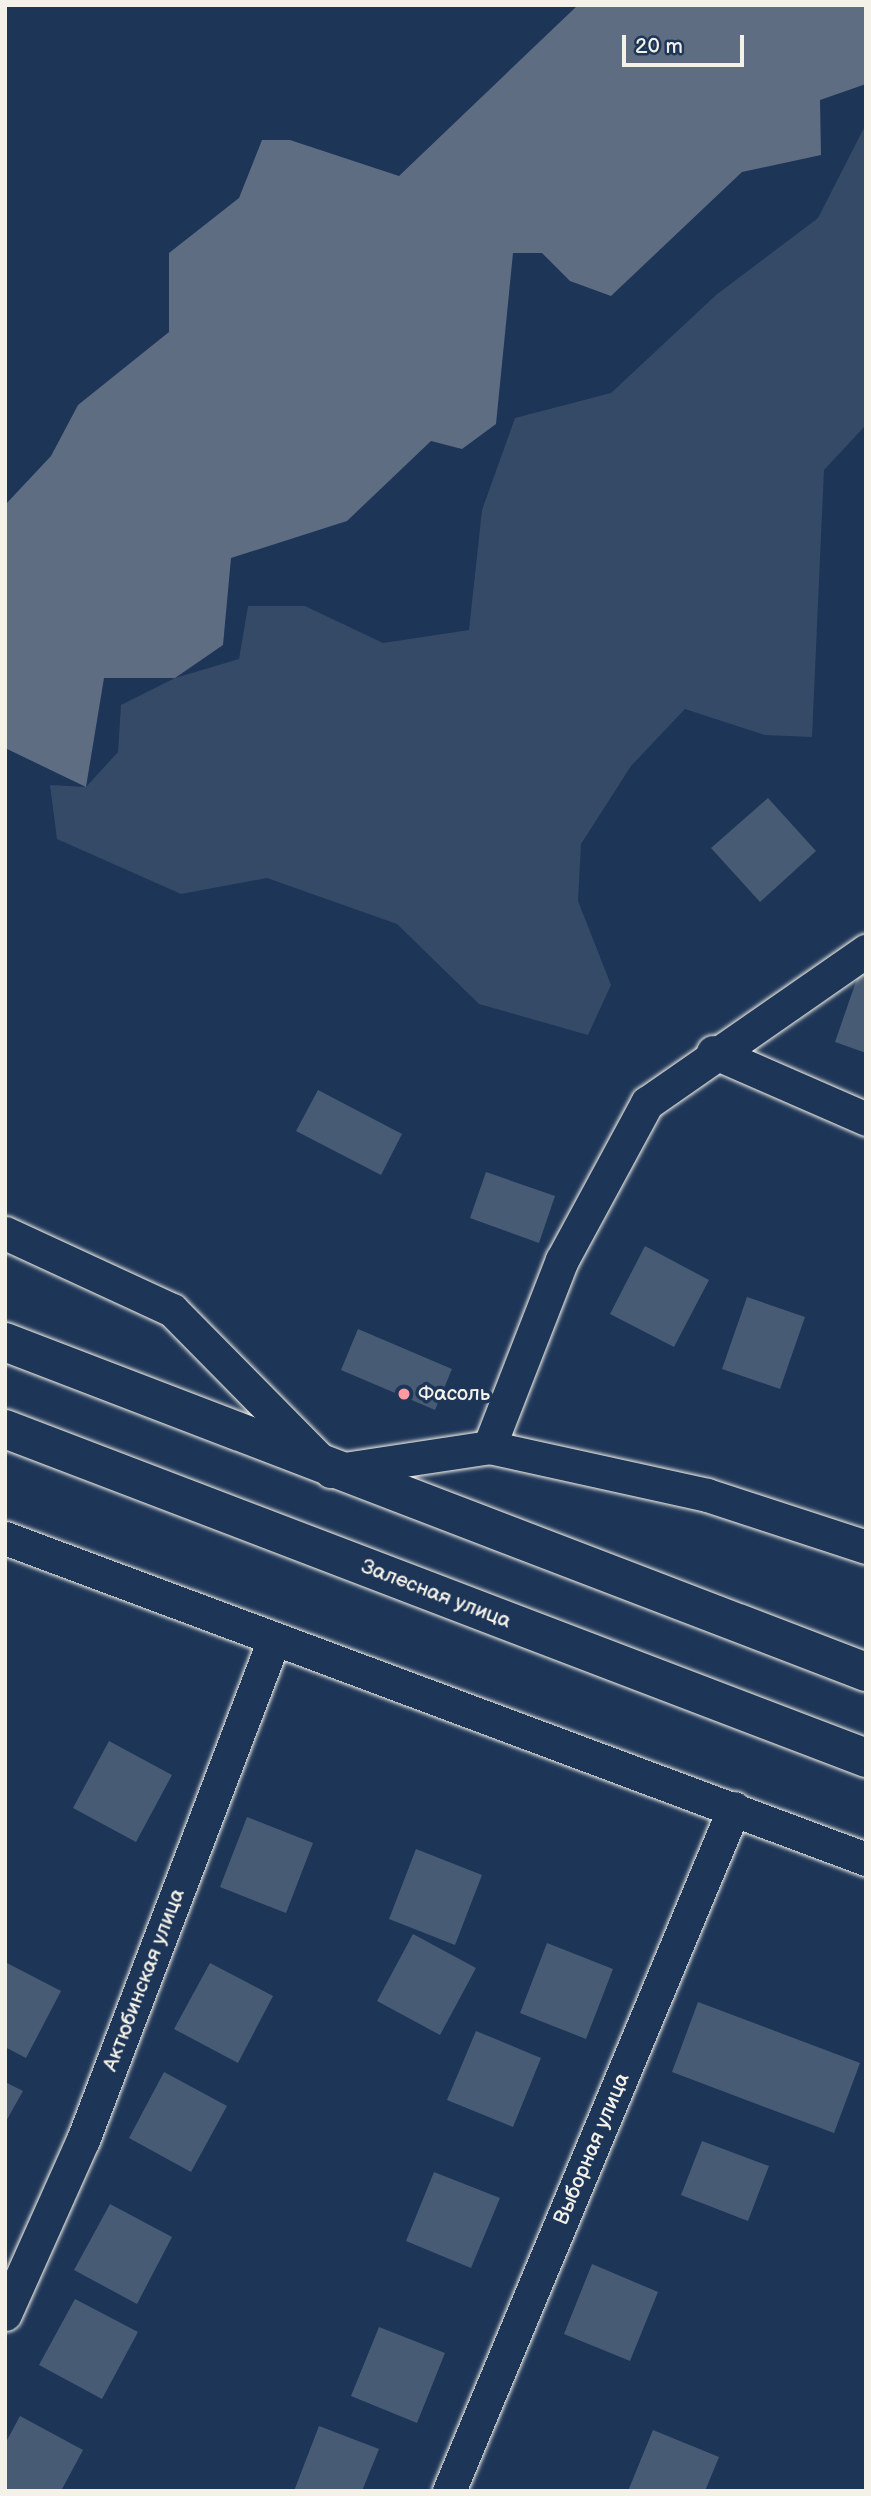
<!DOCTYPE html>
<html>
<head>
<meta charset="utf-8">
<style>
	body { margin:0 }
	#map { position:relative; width:871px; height:2496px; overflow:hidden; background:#1d3557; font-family:"Balsamiq Sans",sans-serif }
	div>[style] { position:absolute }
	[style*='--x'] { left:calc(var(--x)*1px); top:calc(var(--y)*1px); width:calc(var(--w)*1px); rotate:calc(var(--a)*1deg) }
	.green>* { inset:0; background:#354a67 }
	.water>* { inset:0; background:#5e6d82 }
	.building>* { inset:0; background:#485b74 }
	.roads { filter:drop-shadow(0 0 2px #f4f1e8) drop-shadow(0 0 2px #f4f1e8) }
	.minor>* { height:33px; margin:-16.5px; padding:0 16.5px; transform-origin:16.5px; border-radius:16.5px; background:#1d3557 }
	.primary>* { height:38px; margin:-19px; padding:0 19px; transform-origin:19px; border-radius:19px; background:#1d3557 }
	.dots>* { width:19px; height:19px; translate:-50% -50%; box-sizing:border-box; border:4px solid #1d3557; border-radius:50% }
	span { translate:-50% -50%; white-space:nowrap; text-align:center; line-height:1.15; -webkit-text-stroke:7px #1d3557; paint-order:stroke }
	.poi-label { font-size:21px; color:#f4f1e8 }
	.left { translate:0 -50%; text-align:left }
	.street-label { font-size:21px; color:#f4f1e8 }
	.frame { position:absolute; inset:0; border:7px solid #f4f1e8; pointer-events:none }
	.scale { position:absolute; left:622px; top:35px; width:122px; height:32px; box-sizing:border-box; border:4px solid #f4f1e8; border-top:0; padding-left:9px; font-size:21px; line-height:24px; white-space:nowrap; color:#f4f1e8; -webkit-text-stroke:5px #1d3557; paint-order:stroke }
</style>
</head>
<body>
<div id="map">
	<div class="green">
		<div style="clip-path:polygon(866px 124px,866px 425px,824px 470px,812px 737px,765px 735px,685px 709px,631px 766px,581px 844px,578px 901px,611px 985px,588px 1035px,479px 1004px,397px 924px,267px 878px,181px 894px,57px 839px,50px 785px,86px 787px,118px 752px,121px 705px,175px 678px,239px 659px,248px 606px,305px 606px,383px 643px,469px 630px,482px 510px,515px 418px,611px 393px,716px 295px,818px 218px)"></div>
	</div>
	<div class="water">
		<div style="clip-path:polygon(578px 5px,866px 5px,866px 84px,820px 100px,821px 155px,742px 172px,611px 296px,570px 281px,542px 253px,513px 253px,496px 424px,462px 449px,431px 441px,347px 521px,231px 558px,223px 645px,175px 678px,104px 678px,86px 787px,5px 748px,5px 505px,51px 456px,78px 405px,169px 332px,169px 253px,239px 198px,262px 140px,290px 140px,399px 176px)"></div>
	</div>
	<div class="building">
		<div style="clip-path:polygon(768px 798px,816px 851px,760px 902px,711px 848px)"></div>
		<div style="clip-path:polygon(860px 970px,866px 972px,866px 1053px,835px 1042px)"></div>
		<div style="clip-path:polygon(318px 1090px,402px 1134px,381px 1175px,296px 1131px)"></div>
		<div style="clip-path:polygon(486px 1172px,555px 1196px,539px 1243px,470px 1218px)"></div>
		<div style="clip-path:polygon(645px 1246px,709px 1280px,674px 1347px,610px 1314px)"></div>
		<div style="clip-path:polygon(747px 1297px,805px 1317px,780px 1389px,722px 1369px)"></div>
		<div style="clip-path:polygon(358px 1329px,452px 1369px,435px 1410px,341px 1370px)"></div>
		<div style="clip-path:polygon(109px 1741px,172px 1775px,136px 1842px,73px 1808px)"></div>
		<div style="clip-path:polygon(247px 1817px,313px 1843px,286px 1913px,220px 1887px)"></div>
		<div style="clip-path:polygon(416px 1849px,482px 1875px,455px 1945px,389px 1919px)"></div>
		<div style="clip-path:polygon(413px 1934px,476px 1968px,440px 2035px,377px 2001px)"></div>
		<div style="clip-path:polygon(547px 1943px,613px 1969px,586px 2039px,520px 2013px)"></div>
		<div style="clip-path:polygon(5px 1962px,61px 1991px,26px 2058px,5px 2047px)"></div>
		<div style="clip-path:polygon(210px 1963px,273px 1996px,238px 2063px,174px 2029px)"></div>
		<div style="clip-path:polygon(698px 2002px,860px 2063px,834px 2133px,672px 2072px)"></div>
		<div style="clip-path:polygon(476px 2031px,541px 2058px,513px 2127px,447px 2100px)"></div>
		<div style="clip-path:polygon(164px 2072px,227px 2106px,191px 2172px,129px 2138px)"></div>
		<div style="clip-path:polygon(5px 2082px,23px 2091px,5px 2123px)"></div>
		<div style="clip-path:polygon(702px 2141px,769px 2166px,748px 2221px,681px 2195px)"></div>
		<div style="clip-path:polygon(434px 2172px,500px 2198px,471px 2268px,406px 2241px)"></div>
		<div style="clip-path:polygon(110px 2204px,172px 2237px,137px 2304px,74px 2270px)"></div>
		<div style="clip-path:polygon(592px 2264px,658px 2292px,630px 2361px,564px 2334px)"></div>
		<div style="clip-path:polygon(75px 2299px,138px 2332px,102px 2399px,39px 2365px)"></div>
		<div style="clip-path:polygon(379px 2327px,445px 2353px,417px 2423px,351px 2396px)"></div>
		<div style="clip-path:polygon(20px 2416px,83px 2450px,61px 2491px,5px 2491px,5px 2444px)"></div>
		<div style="clip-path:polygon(319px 2426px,379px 2449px,362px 2491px,294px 2491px)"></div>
		<div style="clip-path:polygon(653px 2430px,719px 2457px,705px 2491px,628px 2491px)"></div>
	</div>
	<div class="roads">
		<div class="minor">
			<div style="--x:713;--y:1052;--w:167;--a:23.6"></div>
			<div style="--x:5;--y:1233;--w:184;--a:24.8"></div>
			<div style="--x:172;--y:1310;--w:226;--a:45.4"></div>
			<div style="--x:331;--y:1471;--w:160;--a:-8.6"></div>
			<div style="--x:489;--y:1447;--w:223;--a:12.4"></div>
			<div style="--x:707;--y:1495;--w:167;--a:18.1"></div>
			<div style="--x:489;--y:1447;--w:201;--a:-68.7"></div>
			<div style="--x:562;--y:1260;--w:179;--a:-61.6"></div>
			<div style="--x:647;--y:1103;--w:267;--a:-34.8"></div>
			<div style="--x:5;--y:1538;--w:919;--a:20.45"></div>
			<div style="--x:5;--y:2314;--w:191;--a:-65.9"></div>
			<div style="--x:83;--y:2140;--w:533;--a:-69.12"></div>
			<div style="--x:449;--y:2491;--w:740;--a:-67.35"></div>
		</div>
		<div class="primary">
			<div style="--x:5;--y:1342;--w:922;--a:20.97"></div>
			<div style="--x:5;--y:1429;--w:922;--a:20.91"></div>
		</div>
	</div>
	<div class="dots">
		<div style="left:404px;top:1394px;background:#ff9aa2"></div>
	</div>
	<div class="poi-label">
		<span class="left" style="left:418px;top:1394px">Фасоль</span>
	</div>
	<div class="street-label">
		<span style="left:436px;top:1594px;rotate:21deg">Залесная улица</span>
		<span style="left:144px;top:1980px;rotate:-69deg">Актюбинская улица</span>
		<span style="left:592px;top:2149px;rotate:-67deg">Выборная улица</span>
	</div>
	<div class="frame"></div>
	<div class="scale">20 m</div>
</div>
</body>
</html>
